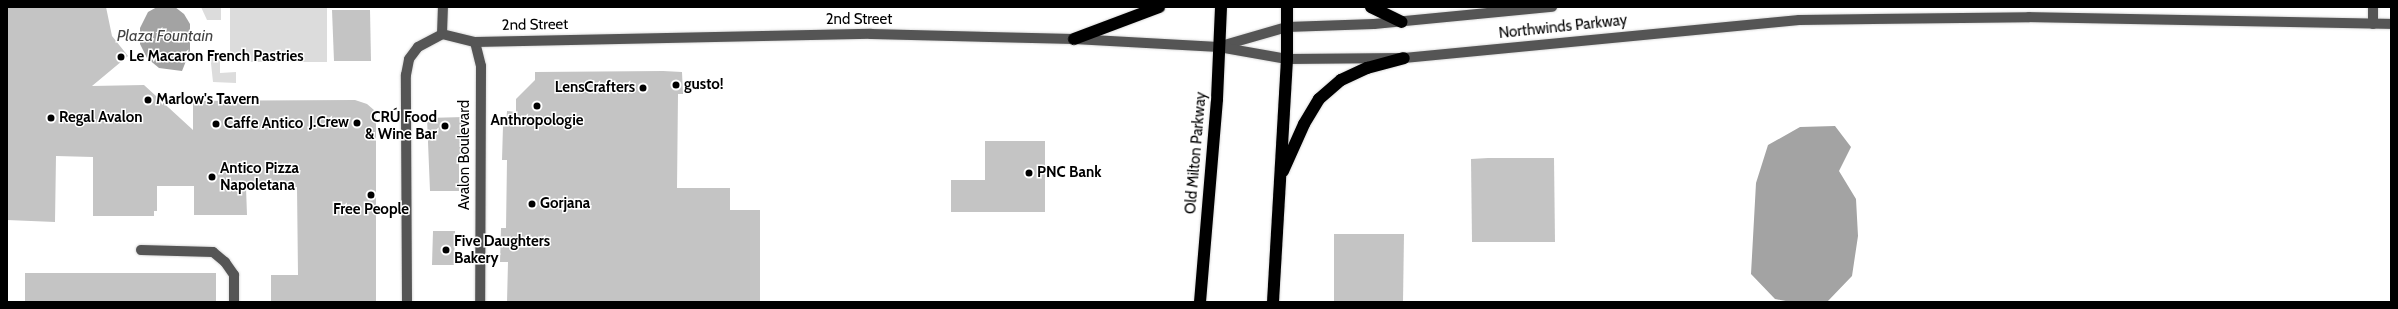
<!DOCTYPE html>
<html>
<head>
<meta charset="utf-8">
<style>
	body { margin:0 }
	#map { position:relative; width:2398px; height:309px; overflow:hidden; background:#fff; font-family:Cabin,sans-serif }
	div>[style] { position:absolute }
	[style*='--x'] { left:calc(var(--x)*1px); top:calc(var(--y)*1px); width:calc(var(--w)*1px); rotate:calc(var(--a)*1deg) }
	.green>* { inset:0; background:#dcdcdc }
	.water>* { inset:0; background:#a3a3a3 }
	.building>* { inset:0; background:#c4c4c4 }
	.roads { filter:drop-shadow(0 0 1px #dbdbdb) drop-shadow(0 0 1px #dbdbdb) }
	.minor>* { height:10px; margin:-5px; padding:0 5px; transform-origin:5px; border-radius:5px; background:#555 }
	.highway>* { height:12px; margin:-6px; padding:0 6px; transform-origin:6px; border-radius:6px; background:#000 }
	.dots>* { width:11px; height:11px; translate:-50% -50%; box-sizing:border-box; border:2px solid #fff; border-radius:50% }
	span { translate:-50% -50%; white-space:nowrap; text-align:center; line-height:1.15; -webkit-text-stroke:3px #fff; paint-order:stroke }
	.street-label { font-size:15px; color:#000 }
	.poi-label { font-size:15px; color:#000; font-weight:700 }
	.left { translate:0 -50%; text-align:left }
	.right { translate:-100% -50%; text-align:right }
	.water-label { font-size:16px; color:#444; font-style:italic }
	.frame { position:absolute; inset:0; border:8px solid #000; pointer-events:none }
</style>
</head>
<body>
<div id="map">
	<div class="green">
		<div style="clip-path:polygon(201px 7px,221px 7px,221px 20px,207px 20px)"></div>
		<div style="clip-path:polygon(230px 7px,327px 7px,327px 62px,230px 62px)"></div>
		<div style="clip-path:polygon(210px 54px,220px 54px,220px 73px,236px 72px,236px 83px,213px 82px)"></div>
	</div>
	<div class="water">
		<div style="clip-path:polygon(157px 7px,175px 7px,184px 14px,190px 24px,190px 51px,182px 71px,159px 68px,147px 58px,140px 44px,140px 28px,148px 12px)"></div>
		<div style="clip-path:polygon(1835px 126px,1851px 147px,1839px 171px,1856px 199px,1858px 236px,1852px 276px,1827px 302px,1791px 302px,1775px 299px,1751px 274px,1756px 183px,1768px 145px,1800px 127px)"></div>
	</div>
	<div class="building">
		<div style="clip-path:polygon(7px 7px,106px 7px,112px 36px,128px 56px,92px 86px,144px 85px,193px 130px,193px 101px,355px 100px,367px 104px,374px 110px,376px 117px,376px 302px,271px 302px,271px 275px,298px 275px,297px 187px,246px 187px,247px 215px,194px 215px,194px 186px,157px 186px,157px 211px,154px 211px,154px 216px,93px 216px,93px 157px,56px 156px,55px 222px,7px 220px)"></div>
		<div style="clip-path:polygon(332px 10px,370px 10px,371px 61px,334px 61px)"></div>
		<div style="clip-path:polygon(663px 71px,682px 72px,683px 94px,678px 94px,677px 188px,730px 188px,730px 210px,760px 210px,760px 302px,507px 302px,508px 262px,500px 262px,501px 228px,506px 228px,507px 160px,502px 160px,503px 126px,506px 126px,507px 111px,516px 112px,516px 99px,535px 80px,535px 72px)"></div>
		<div style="clip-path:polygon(464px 117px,464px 154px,459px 154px,459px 191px,430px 191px,427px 118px)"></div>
		<div style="clip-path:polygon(985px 141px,1045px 141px,1045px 212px,951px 212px,951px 180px,985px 180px)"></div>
		<div style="clip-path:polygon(1488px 158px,1554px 158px,1555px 242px,1472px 242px,1471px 159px)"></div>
		<div style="clip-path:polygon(433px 231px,455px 231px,454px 265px,432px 265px)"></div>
		<div style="clip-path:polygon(1334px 234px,1404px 234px,1403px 302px,1334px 302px)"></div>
		<div style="clip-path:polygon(25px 273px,216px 273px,216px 302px,25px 302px)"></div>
	</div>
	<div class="roads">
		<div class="minor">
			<div style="--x:2373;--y:7;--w:17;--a:90"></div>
			<div style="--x:442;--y:34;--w:27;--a:-88"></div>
			<div style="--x:475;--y:42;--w:25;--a:76"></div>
			<div style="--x:481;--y:66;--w:236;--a:90.2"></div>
			<div style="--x:1221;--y:46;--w:69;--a:-16.1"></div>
			<div style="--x:1287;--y:27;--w:87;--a:-2"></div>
			<div style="--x:1374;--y:24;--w:179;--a:-5.5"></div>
			<div style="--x:141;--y:250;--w:72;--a:1.6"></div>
			<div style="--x:213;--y:252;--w:16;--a:40"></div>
			<div style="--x:225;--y:262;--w:16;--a:55"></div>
			<div style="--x:234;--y:275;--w:27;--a:90"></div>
			<div style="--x:407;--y:302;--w:227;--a:-90.3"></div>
			<div style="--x:406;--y:75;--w:16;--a:-79"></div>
			<div style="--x:409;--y:59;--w:15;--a:-53"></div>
			<div style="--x:418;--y:47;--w:27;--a:-28"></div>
			<div style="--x:442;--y:34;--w:34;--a:14"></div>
			<div style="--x:475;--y:42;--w:396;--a:-1.2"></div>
			<div style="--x:871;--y:34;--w:203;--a:1.4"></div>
			<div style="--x:1074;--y:39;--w:145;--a:3.2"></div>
			<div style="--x:1219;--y:47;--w:69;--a:10"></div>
			<div style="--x:1287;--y:59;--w:117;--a:-0.5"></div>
			<div style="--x:1404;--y:58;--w:397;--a:-5.5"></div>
			<div style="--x:1799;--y:20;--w:230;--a:-0.7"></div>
			<div style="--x:2029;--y:17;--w:362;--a:1.1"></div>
		</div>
		<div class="highway">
			<div style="--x:1371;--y:7;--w:34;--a:26"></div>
			<div style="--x:1074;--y:39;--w:91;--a:-20.6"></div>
			<div style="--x:1283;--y:171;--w:51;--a:-65.9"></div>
			<div style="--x:1304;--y:124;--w:29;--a:-59"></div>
			<div style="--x:1319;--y:99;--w:29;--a:-41"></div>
			<div style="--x:1341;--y:80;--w:29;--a:-25"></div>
			<div style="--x:1367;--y:68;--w:38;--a:-15"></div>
			<div style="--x:1200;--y:302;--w:204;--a:-85.2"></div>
			<div style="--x:1217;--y:99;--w:92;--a:-87.5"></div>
			<div style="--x:1273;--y:302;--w:243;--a:-86.7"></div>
			<div style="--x:1287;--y:59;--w:52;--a:-90"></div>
		</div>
	</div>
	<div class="dots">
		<div style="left:121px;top:57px;background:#000"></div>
		<div style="left:676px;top:85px;background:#000"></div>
		<div style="left:643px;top:88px;background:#000"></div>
		<div style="left:148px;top:100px;background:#000"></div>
		<div style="left:537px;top:106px;background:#000"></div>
		<div style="left:51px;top:118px;background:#000"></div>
		<div style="left:357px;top:123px;background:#000"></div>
		<div style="left:216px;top:124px;background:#000"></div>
		<div style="left:445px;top:126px;background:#000"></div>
		<div style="left:1029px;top:173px;background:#000"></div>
		<div style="left:212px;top:177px;background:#000"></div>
		<div style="left:371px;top:195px;background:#000"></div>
		<div style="left:532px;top:204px;background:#000"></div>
		<div style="left:446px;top:250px;background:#000"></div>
	</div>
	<div class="street-label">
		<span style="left:859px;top:20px">2nd Street</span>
		<span style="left:535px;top:25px;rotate:-1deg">2nd Street</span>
		<span style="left:1563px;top:27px;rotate:-6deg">Northwinds Parkway</span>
		<span style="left:1196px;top:153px;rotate:-85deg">Old Milton Parkway</span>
		<span style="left:465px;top:155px;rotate:-90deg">Avalon Boulevard</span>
	</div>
	<div class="poi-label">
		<span class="left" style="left:129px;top:57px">Le Macaron French Pastries</span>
		<span class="left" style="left:684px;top:85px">gusto!</span>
		<span class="right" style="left:635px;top:88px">LensCrafters</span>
		<span class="left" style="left:156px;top:100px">Marlow's Tavern</span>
		<span class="right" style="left:437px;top:126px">CRÚ Food<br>&amp; Wine Bar</span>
		<span class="left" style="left:59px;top:118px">Regal Avalon</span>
		<span style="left:537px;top:121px">Anthropologie</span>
		<span class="right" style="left:349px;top:123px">J.Crew</span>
		<span class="left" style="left:224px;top:124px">Caffe Antico</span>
		<span class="left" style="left:220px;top:177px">Antico Pizza<br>Napoletana</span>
		<span class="left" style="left:1037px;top:173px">PNC Bank</span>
		<span class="left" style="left:540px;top:204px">Gorjana</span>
		<span style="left:371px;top:210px">Free People</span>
		<span class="left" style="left:454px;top:250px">Five Daughters<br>Bakery</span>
	</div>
	<div class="water-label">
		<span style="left:165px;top:36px">Plaza Fountain</span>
	</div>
	<div class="frame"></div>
</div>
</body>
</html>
